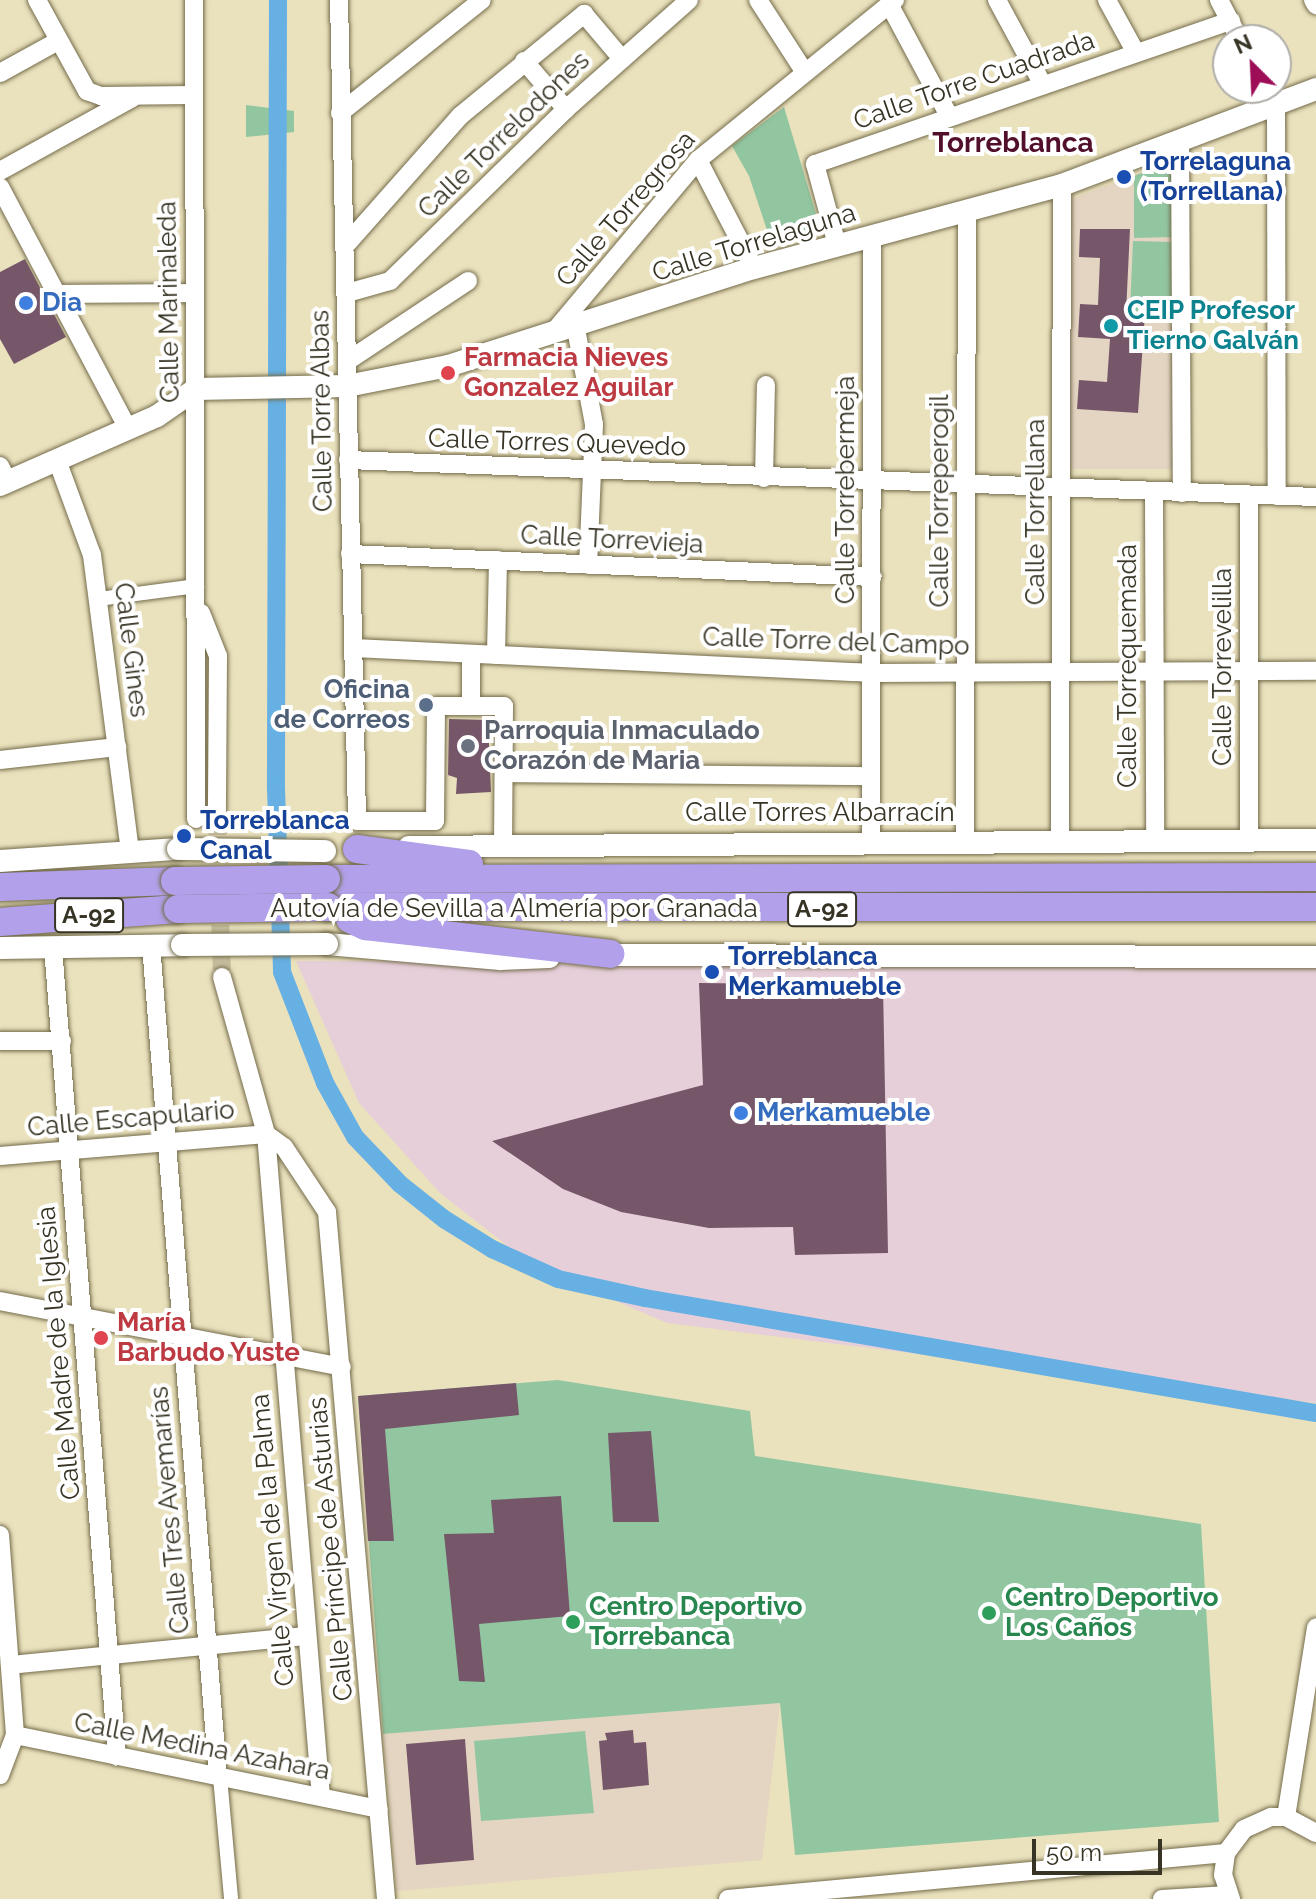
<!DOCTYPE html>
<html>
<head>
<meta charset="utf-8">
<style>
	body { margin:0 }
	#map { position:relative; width:1316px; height:1899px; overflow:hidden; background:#eae1bd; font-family:Raleway,sans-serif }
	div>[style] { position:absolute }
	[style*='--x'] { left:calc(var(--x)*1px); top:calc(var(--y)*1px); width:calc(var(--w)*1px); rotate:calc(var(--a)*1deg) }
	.industrial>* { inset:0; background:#e7cfda }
	.education>* { inset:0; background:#e4d4c2 }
	.green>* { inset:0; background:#92c6a1 }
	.canal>* { height:18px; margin:-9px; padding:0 9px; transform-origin:9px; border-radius:9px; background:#66b0e4 }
	.building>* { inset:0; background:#76576a }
	.minor-tunnel>* { height:18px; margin-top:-9px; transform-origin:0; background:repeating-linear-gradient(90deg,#c6be9f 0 18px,transparent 0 27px) }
	.roads { filter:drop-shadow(0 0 2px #746c4b) drop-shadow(0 0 2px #746c4b) }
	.pedestrian>* { height:14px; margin:-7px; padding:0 7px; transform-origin:7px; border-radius:7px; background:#fff }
	.minor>* { height:18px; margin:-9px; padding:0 9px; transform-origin:9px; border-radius:9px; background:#fff }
	.tertiary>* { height:22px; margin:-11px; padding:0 11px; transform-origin:11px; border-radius:11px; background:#fff }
	.trunk>* { height:28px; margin:-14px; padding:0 14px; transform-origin:14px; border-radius:14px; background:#b2a0ea }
	.bridges { filter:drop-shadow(0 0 2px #746c4b) drop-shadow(0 0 2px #746c4b) }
	.tertiary-bridge>* { height:22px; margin:-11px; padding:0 11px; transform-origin:11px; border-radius:11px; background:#fff }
	.trunk-bridge>* { height:28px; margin:-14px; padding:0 14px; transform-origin:14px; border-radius:14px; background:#b2a0ea }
	.dots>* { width:22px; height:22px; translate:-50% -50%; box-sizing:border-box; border:4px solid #fff; border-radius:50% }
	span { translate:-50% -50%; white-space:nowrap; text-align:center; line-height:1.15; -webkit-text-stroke:8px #fff; paint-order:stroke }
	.shield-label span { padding:2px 6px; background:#fff; border:2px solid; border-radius:6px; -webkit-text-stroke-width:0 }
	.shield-label { font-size:24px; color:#373425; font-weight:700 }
	.street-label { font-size:26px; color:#373425 }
	.transit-label { font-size:26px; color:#164399; font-weight:700 }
	.left { translate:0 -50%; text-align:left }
	.shop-label { font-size:26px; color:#366cbe; font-weight:700 }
	.culture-label { font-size:26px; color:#0d838f; font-weight:700 }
	.health-label { font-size:26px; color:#be3a42; font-weight:700 }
	.service-label { font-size:26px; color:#4e5e75; font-weight:700 }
	.right { translate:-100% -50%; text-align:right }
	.worship-label { font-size:26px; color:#5b616d; font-weight:700 }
	.leisure-label { font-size:26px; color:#27864d; font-weight:700 }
	.neighbourhood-label { font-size:28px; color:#510f2c; font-weight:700 }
	.north { position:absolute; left:1212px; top:24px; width:80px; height:80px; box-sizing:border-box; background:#fff; border:2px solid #afaea8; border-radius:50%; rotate:336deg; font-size:22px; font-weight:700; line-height:32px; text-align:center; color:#373425 }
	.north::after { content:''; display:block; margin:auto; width:28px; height:36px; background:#9e0d57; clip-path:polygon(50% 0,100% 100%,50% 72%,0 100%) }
	.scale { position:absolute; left:1032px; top:1839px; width:130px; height:36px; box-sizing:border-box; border:4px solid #373425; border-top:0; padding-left:10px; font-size:24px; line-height:28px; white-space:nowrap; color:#373425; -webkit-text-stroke:6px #fff; paint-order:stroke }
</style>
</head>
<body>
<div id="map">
	<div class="industrial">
		<div style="clip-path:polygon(296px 961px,1316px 962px,1316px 1403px,667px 1323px,532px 1265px,440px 1193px,359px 1103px)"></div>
	</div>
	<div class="education">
		<div style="clip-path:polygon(1174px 160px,1174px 469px,1069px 469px,1070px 200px)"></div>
		<div style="clip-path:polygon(780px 1703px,762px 1860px,397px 1891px,383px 1734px)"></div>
	</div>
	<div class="green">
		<div style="clip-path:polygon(246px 105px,294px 111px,294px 132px,246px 137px)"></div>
		<div style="clip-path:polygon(784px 107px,822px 234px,773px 248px,749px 176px,732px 146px)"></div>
		<div style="clip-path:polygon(1174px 160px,1173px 237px,1134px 238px,1134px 176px)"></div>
		<div style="clip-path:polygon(1133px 241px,1173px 242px,1173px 312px,1130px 311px)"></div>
		<div style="clip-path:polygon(558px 1380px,750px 1411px,755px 1456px,1201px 1524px,1219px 1822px,795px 1855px,780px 1703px,383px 1734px,358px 1396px)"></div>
		<div style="clip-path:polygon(585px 1731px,594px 1813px,481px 1821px,474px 1741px)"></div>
	</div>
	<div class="canal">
		<div style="--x:278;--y:0;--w:788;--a:90.15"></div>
		<div style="--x:276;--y:788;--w:184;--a:88.1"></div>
		<div style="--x:282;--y:972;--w:119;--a:68.8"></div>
		<div style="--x:325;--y:1083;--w:62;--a:60.9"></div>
		<div style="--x:355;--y:1137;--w:65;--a:46.2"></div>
		<div style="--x:400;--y:1184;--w:56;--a:38.5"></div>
		<div style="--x:444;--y:1219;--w:57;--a:32"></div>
		<div style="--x:492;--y:1249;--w:72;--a:24.4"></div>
		<div style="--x:558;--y:1279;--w:89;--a:12.3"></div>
		<div style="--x:645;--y:1298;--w:681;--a:9.73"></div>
	</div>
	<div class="building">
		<div style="clip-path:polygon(1080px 229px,1130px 229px,1126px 313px,1145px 314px,1138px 413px,1077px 409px,1079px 380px,1107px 382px,1110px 339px,1078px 337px,1080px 304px,1098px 305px,1100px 258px,1079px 257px)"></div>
		<div style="clip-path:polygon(25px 259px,66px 337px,14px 364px,0 339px,0 272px)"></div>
		<div style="clip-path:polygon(449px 719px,488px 720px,491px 792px,456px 794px,457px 778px,448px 775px)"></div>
		<div style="clip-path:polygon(699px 983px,883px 985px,888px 1253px,795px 1255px,793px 1227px,709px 1228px,621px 1212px,563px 1189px,492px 1141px,703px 1085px)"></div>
		<div style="clip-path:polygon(516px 1383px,519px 1415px,385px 1429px,394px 1541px,368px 1541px,358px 1396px)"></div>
		<div style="clip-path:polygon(651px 1431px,659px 1522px,613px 1522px,608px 1433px)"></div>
		<div style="clip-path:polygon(561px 1496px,570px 1616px,479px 1624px,485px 1682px,459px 1681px,444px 1534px,494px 1533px,491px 1500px)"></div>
		<div style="clip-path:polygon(633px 1730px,634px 1743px,646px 1742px,649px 1785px,603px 1790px,599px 1741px,607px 1740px,605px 1733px)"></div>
		<div style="clip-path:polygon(465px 1739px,474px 1860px,416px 1865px,406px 1744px)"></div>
	</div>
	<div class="minor-tunnel">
		<div style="--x:217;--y:817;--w:160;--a:88.2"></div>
	</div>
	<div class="roads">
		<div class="pedestrian">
			<div style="--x:99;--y:599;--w:99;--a:-7.6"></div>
			<div style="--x:220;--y:1777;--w:122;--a:84.8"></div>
		</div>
		<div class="minor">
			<div style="--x:37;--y:0;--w:104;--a:61.2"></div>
			<div style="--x:87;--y:91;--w:15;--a:20"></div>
			<div style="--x:101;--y:96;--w:91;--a:-0.6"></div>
			<div style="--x:194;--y:0;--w:819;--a:89.86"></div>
			<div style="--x:339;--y:0;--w:821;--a:88.74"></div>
			<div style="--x:357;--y:821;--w:78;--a:0"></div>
			<div style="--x:435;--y:821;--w:115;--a:-89.5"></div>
			<div style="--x:436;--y:706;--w:68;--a:0"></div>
			<div style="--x:504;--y:706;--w:137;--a:90.4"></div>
			<div style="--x:758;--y:0;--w:85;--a:57.1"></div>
			<div style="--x:997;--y:0;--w:97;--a:61.6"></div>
			<div style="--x:1107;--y:0;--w:60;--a:61.3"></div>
			<div style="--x:1219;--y:0;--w:45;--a:62.3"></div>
			<div style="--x:1313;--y:0;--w:6;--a:59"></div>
			<div style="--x:889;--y:4;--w:127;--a:61.8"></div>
			<div style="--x:524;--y:61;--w:64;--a:48.8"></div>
			<div style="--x:0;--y:73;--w:66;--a:-28.9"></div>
			<div style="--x:1263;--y:88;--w:20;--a:66"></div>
			<div style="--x:1276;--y:104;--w:392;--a:89.9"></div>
			<div style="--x:340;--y:113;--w:181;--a:-38.5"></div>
			<div style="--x:1180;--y:141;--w:352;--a:89.7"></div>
			<div style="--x:698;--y:160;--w:122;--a:62.6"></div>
			<div style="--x:0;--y:171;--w:151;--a:-28.9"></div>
			<div style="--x:0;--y:187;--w:274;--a:62.1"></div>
			<div style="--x:837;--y:245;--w:84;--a:-105.2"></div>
			<div style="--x:815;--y:164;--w:440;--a:-19"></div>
			<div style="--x:345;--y:246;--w:174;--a:-48.5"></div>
			<div style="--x:460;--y:116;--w:161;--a:-39.4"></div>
			<div style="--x:584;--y:14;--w:59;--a:49.8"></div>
			<div style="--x:347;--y:293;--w:45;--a:-15.6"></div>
			<div style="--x:390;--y:281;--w:246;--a:-44.3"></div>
			<div style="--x:566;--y:109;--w:164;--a:-41.5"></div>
			<div style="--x:58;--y:294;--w:137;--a:-0.4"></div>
			<div style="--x:576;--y:329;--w:97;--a:79.3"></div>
			<div style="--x:594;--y:424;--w:141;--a:92.4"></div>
			<div style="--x:552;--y:334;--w:227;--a:-50"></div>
			<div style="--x:698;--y:160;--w:254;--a:-39.1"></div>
			<div style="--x:349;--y:360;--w:143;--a:-33.6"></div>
			<div style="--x:57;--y:460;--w:101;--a:69.8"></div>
			<div style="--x:92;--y:555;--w:299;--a:82.7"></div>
			<div style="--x:348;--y:460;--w:969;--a:2.19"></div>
			<div style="--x:0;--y:466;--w:18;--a:63"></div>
			<div style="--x:764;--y:478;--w:93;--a:-88.8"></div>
			<div style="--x:1154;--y:493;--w:347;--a:89.8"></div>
			<div style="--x:1249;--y:495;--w:344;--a:90"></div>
			<div style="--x:350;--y:554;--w:523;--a:2.52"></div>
			<div style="--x:201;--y:613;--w:46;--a:68.4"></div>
			<div style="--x:218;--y:656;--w:161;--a:90.4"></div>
			<div style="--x:354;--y:648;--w:519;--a:2.76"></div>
			<div style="--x:872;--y:673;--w:444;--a:-0.3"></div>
			<div style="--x:496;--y:655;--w:95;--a:-88.8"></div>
			<div style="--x:471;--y:705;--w:51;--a:-90"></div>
			<div style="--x:0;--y:760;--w:118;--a:-6.3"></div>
			<div style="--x:504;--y:773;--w:367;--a:0.5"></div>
			<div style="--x:871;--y:840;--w:604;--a:-89.91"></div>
			<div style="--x:965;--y:840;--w:629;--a:-89.82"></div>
			<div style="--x:1060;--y:840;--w:655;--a:-89.83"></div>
			<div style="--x:151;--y:945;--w:834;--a:85.39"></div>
			<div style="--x:53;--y:947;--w:812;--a:85.48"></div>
			<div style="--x:222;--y:977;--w:163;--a:74.3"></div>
			<div style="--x:266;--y:1134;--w:665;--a:85.26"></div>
			<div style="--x:0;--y:1041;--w:62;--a:0"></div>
			<div style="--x:266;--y:1134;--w:22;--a:36"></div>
			<div style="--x:284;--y:1147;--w:78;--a:56.5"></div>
			<div style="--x:327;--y:1212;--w:690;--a:85.09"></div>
			<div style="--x:0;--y:1156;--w:267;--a:-4.7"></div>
			<div style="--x:0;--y:1301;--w:348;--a:10.9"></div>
			<div style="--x:0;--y:1535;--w:201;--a:85.7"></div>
			<div style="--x:15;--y:1735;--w:43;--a:110.6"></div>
			<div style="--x:10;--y:1665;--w:298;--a:-5.6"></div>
			<div style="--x:15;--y:1735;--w:371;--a:11.5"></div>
			<div style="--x:1286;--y:1817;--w:192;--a:-81"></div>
			<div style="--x:728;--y:1899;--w:500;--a:-5.28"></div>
			<div style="--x:1162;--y:1899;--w:66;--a:-3.5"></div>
			<div style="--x:1231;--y:1899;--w:25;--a:-108"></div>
			<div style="--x:1223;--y:1875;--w:22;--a:-82"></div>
			<div style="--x:1226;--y:1853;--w:30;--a:-53"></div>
			<div style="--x:1244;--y:1829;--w:30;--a:-24"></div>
			<div style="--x:1271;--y:1817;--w:15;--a:0"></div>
			<div style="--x:1286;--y:1817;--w:34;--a:28"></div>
		</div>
		<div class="tertiary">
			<div style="--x:0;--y:485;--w:171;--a:-23.7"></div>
			<div style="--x:157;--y:416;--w:47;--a:-34.7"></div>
			<div style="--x:196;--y:389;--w:151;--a:-1.1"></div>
			<div style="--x:347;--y:386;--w:103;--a:-11.2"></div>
			<div style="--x:448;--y:366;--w:321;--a:-17.8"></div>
			<div style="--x:754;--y:268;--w:319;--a:-15.1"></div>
			<div style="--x:1062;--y:185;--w:272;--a:-20.7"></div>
			<div style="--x:409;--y:847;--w:907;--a:-0.44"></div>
			<div style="--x:0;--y:861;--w:178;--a:-3.9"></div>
			<div style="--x:327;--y:944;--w:174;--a:5"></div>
			<div style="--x:500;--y:959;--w:49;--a:-2.3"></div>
			<div style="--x:0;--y:948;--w:182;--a:-0.9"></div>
			<div style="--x:596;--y:955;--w:720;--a:0.16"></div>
		</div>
		<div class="trunk">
			<div style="--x:357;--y:849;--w:113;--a:7.6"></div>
			<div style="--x:326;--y:879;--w:990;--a:-0.12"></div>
			<div style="--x:0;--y:887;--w:175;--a:-2"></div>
			<div style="--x:328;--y:907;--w:988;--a:0"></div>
			<div style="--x:350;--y:919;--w:17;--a:25"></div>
			<div style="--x:365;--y:926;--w:247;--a:6.5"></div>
			<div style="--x:0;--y:922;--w:178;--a:-4.2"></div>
		</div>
	</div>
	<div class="bridges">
		<div class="tertiary-bridge">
			<div style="--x:178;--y:849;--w:147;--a:0.8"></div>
			<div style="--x:182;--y:945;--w:145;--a:-0.4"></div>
		</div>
		<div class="trunk-bridge">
			<div style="--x:175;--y:881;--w:151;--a:-0.8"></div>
			<div style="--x:178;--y:909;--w:150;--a:-0.8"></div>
		</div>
	</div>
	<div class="dots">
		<div style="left:1124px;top:177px;background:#1a4fb4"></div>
		<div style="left:26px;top:303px;background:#3f7fe0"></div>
		<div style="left:1111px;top:326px;background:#0f9aa8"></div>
		<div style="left:448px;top:373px;background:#e0444e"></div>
		<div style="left:426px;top:705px;background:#5c6f8a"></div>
		<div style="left:468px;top:746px;background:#6b7280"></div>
		<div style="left:184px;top:836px;background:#1a4fb4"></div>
		<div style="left:712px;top:972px;background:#1a4fb4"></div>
		<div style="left:741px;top:1113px;background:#3f7fe0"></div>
		<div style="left:101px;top:1338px;background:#e0444e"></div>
		<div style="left:989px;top:1613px;background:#2e9e5b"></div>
		<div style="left:573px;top:1622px;background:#2e9e5b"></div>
	</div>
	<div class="shield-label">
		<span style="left:822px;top:909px">A-92</span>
		<span style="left:89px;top:915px">A-92</span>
	</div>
	<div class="street-label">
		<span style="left:974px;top:81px;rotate:-19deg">Calle Torre Cuadrada</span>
		<span style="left:504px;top:135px;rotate:-44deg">Calle Torrelodones</span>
		<span style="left:626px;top:209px;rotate:-49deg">Calle Torregrosa</span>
		<span style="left:754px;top:243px;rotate:-17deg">Calle Torrelaguna</span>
		<span style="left:169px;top:302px;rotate:-91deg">Calle Marinaleda</span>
		<span style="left:322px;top:411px;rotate:-91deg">Calle Torre Albas</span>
		<span style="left:557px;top:443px;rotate:2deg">Calle Torres Quevedo</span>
		<span style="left:846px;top:490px;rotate:-90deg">Calle Torrebermeja</span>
		<span style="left:940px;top:501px;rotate:-90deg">Calle Torreperogil</span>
		<span style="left:1036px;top:512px;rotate:-90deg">Calle Torrellana</span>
		<span style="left:612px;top:540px;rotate:3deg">Calle Torrevieja</span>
		<span style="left:836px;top:642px;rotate:2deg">Calle Torre del Campo</span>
		<span style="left:131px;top:650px;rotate:83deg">Calle Gines</span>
		<span style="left:1128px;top:666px;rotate:-90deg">Calle Torrequemada</span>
		<span style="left:1223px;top:667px;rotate:-90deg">Calle Torrevelilla</span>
		<span style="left:820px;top:813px">Calle Torres Albarracín</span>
		<span style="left:514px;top:909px">Autovía de Sevilla a Almería por Granada</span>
		<span style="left:131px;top:1119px;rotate:-5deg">Calle Escapulario</span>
		<span style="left:59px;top:1353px;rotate:-95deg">Calle Madre de la Iglesia</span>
		<span style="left:170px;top:1510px;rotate:-95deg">Calle Tres Avemarías</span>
		<span style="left:273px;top:1540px;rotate:-95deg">Calle Virgen de la Palma</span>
		<span style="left:331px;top:1549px;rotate:-95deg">Calle Príncipe de Asturias</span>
		<span style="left:202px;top:1747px;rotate:11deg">Calle Medina Azahara</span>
	</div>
	<div class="transit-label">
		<span class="left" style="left:1140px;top:177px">Torrelaguna<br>(Torrellana)</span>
		<span class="left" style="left:200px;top:836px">Torreblanca<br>Canal</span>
		<span class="left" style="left:728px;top:972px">Torreblanca<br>Merkamueble</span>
	</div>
	<div class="shop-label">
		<span class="left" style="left:42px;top:303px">Dia</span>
		<span class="left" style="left:757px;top:1113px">Merkamueble</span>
	</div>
	<div class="culture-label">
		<span class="left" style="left:1127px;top:326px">CEIP Profesor<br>Tierno Galván</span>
	</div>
	<div class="health-label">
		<span class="left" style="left:464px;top:373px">Farmacia Nieves<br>Gonzalez Aguilar</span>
		<span class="left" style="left:117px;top:1338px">María<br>Barbudo Yuste</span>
	</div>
	<div class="service-label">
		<span class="right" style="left:410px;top:705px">Oficina<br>de Correos</span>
	</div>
	<div class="worship-label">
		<span class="left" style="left:484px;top:746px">Parroquia Inmaculado<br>Corazón de Maria</span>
	</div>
	<div class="leisure-label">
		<span class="left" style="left:1005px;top:1613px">Centro Deportivo<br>Los Caños</span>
		<span class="left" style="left:589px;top:1622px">Centro Deportivo<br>Torrebanca</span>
	</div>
	<div class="neighbourhood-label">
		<span style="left:1013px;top:143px">Torreblanca</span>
	</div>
	<div class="north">N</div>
	<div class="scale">50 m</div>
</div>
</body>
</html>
